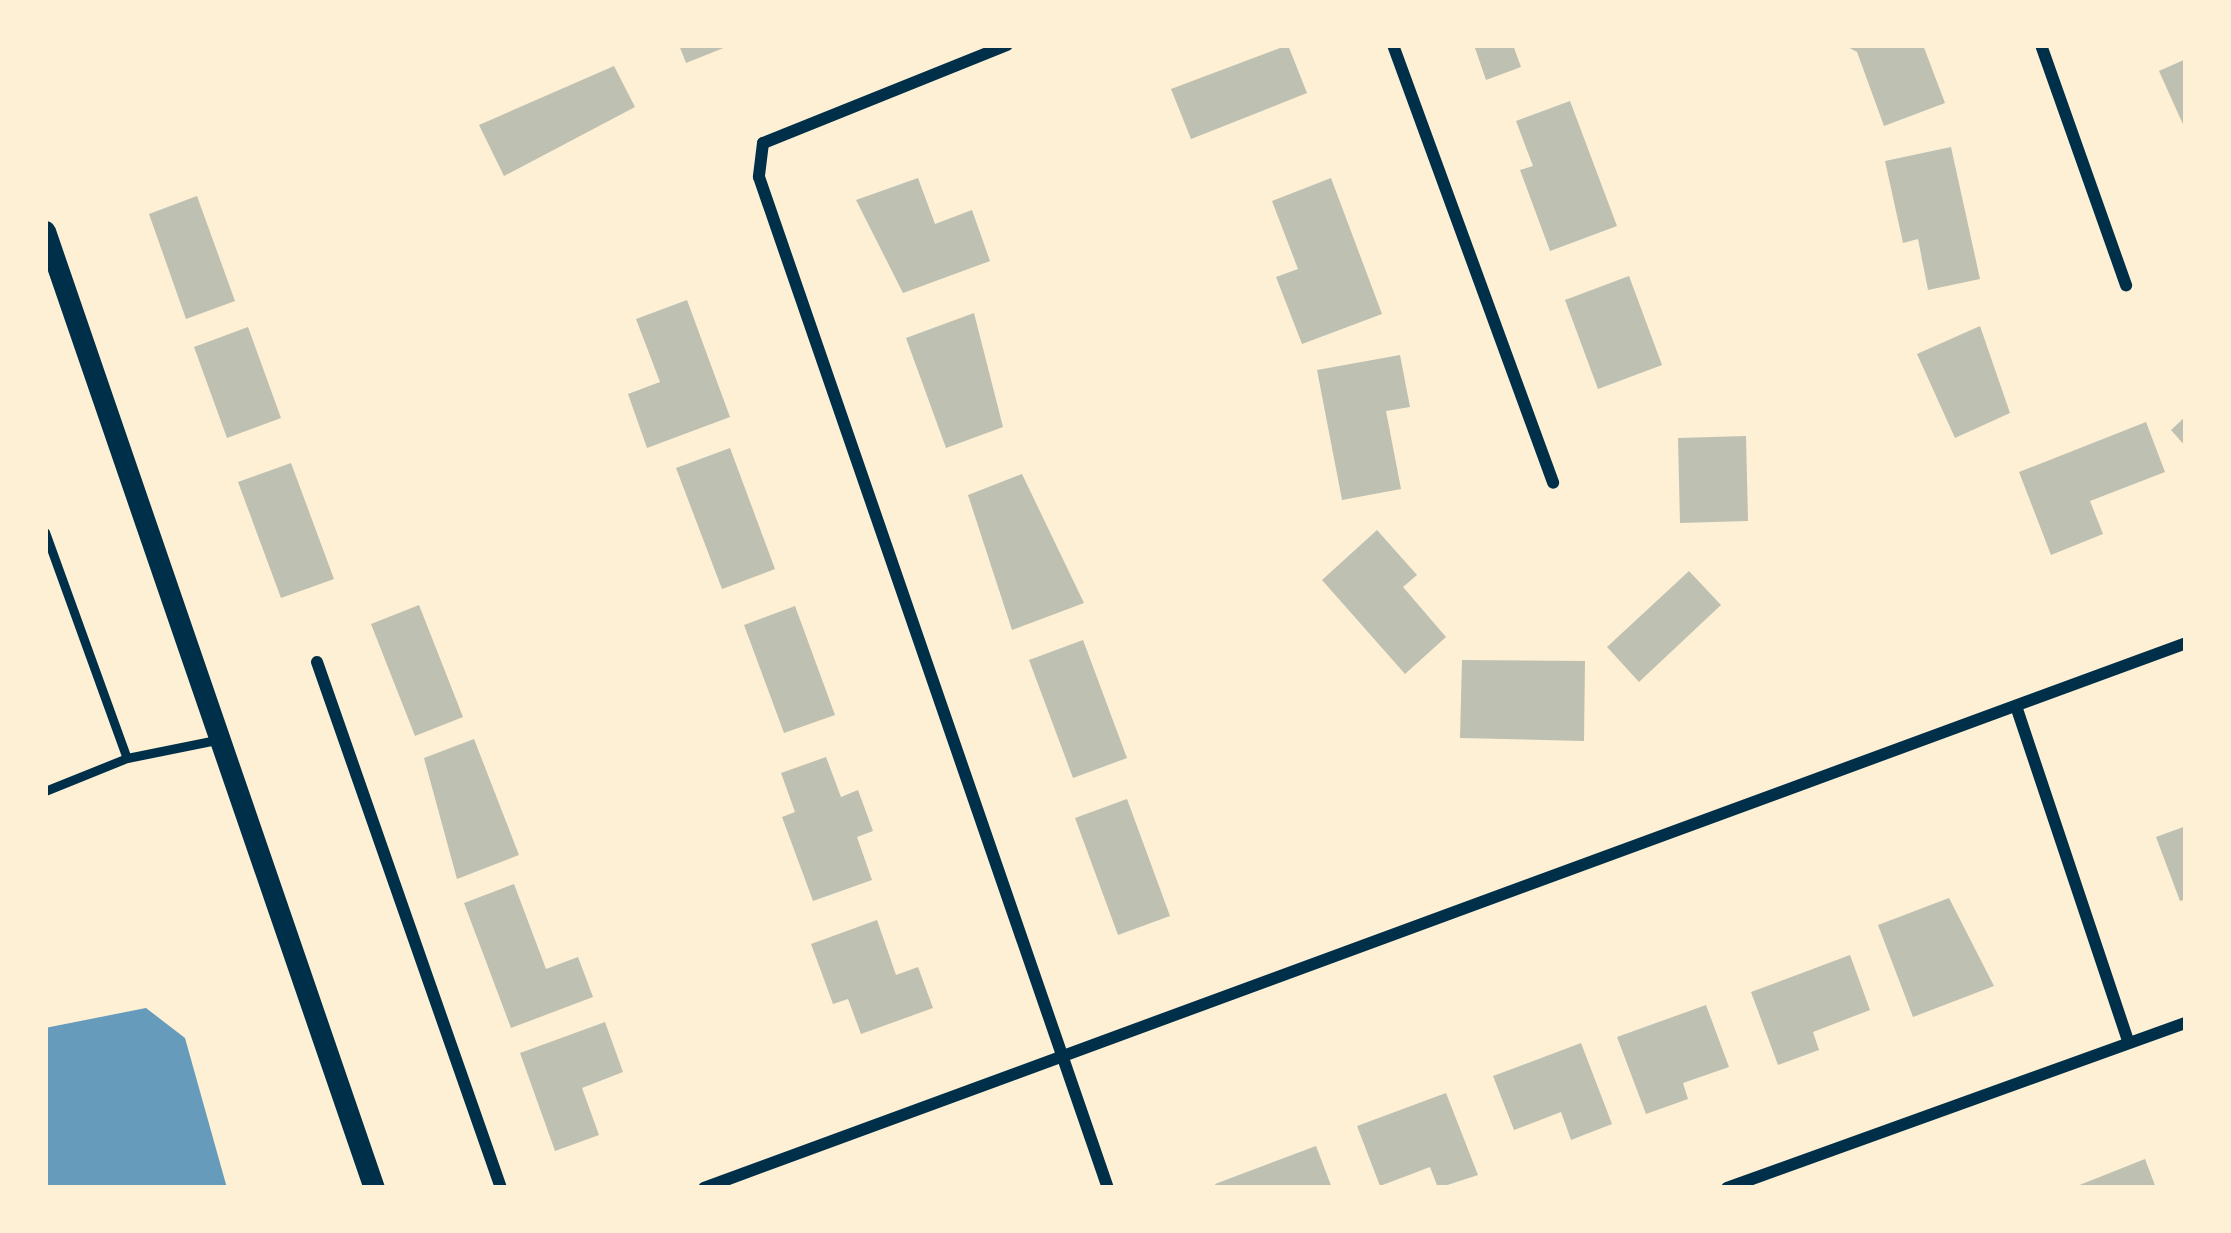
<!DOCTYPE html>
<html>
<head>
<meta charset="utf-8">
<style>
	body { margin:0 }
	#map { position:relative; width:2231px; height:1233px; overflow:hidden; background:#fdf0d5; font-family:Ubuntu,sans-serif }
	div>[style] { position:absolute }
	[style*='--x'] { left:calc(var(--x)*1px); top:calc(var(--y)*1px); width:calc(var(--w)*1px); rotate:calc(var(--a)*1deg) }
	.water>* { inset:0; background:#669bbc }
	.building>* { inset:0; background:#bec0b2 }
	.service>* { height:9px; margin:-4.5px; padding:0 4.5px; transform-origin:4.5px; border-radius:4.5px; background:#003049 }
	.minor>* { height:12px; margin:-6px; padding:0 6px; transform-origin:6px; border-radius:6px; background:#003049 }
	.tertiary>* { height:21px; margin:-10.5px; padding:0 10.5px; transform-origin:10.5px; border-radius:10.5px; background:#003049 }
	span { translate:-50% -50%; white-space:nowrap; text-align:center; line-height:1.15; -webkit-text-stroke:9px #fdf0d5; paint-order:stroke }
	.frame { position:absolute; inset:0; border:48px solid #fdf0d5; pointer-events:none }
</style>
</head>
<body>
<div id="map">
	<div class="water">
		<div style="clip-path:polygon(146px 1008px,185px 1038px,227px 1188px,45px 1188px,45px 1028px)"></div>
	</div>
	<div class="building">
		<div style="clip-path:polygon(679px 45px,731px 45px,686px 63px)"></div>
		<div style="clip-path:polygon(1288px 45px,1307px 93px,1191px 139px,1171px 89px)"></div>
		<div style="clip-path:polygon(1474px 45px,1513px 45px,1521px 67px,1486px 80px)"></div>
		<div style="clip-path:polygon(1844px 45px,1923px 45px,1945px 103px,1884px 126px,1857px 52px)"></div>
		<div style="clip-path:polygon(2186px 59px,2186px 131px,2159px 71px)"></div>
		<div style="clip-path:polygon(614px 66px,635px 107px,504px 176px,479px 125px)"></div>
		<div style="clip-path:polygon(1570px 101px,1617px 226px,1550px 251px,1520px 170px,1533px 166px,1516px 121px)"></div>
		<div style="clip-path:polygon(1951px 147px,1980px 279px,1928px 290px,1918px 239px,1903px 243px,1885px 161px)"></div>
		<div style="clip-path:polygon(918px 178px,935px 224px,972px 210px,990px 261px,903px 293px,856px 200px)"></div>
		<div style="clip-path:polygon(1331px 178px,1382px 314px,1302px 344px,1276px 277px,1298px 269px,1272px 201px)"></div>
		<div style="clip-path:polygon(197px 196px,235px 301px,186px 319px,149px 214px)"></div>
		<div style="clip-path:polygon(1629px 276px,1662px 365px,1598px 389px,1565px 300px)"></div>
		<div style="clip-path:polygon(687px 300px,730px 417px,647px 448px,628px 394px,660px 382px,636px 319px)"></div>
		<div style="clip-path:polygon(974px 313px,1003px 427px,946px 448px,906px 338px)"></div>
		<div style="clip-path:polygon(1980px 326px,2010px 413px,1955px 438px,1917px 354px)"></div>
		<div style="clip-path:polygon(248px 327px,281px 418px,227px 438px,194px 347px)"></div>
		<div style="clip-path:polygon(1400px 355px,1410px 407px,1386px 411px,1401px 489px,1342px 500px,1317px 370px)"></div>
		<div style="clip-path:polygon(2186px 416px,2186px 447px,2171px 430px)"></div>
		<div style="clip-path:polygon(2146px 422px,2165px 472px,2090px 501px,2103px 534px,2051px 555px,2019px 472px)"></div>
		<div style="clip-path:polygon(1746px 436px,1748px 521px,1680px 523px,1678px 438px)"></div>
		<div style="clip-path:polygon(730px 448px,775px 569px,722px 589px,676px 468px)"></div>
		<div style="clip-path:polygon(291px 463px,334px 579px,281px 598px,238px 482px)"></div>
		<div style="clip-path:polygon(1022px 474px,1084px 603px,1012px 630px,968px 495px)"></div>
		<div style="clip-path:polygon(1377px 530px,1417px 575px,1403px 587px,1446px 637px,1405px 674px,1322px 580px)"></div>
		<div style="clip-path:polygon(1689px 571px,1721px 605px,1639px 682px,1607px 647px)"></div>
		<div style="clip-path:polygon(419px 605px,463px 717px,415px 736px,371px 624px)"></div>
		<div style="clip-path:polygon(795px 606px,835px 715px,784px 733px,744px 625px)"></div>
		<div style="clip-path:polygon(1083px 640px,1127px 758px,1073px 778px,1029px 660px)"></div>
		<div style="clip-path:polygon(1462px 660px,1585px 661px,1584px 741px,1460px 738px)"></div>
		<div style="clip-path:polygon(474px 739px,519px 855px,457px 879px,424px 758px)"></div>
		<div style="clip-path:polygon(826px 757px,841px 797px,858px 790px,873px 831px,857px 837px,872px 880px,813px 901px,782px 817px,795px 812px,781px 773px)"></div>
		<div style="clip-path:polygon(1127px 799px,1170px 916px,1118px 935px,1075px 818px)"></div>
		<div style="clip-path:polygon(2186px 826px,2186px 899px,2180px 901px,2156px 837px)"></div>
		<div style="clip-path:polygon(514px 884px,546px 969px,578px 957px,593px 997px,511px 1028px,464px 903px)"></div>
		<div style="clip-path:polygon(1949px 898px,1994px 986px,1913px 1017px,1878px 925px)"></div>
		<div style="clip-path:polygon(877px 920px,896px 975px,918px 967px,933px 1008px,861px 1034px,848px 999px,833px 1004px,811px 944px)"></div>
		<div style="clip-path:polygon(1850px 955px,1870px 1010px,1813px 1032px,1819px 1050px,1778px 1065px,1751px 992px)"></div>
		<div style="clip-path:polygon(1706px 1005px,1729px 1067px,1683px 1083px,1688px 1099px,1646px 1114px,1617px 1037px)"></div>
		<div style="clip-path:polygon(605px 1022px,623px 1072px,582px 1088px,599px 1135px,555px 1151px,520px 1053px)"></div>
		<div style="clip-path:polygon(1581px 1043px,1612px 1124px,1571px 1140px,1561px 1112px,1514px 1130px,1493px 1076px)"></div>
		<div style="clip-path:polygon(1446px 1093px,1478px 1175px,1438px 1188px,1430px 1167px,1380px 1186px,1357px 1126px)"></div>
		<div style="clip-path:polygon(1316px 1146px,1332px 1188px,1217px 1188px,1215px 1184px)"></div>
		<div style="clip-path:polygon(2145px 1159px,2156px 1188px,2072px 1188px)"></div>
	</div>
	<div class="service">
		<div style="--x:45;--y:532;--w:240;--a:70.1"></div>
		<div style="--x:127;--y:758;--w:96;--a:-11.4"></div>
		<div style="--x:45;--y:791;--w:88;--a:-21.9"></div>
	</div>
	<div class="minor">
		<div style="--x:1007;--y:45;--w:263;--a:158.1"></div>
		<div style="--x:763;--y:143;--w:34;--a:97"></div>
		<div style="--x:759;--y:177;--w:1070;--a:70.96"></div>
		<div style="--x:1393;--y:45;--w:466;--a:69.9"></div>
		<div style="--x:2041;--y:45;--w:255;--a:70.5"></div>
		<div style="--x:317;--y:662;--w:557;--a:70.72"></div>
		<div style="--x:2016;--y:706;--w:355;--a:71.5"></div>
		<div style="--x:704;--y:1188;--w:1579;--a:-20.19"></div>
		<div style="--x:1727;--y:1188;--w:488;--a:-19.8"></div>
	</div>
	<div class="tertiary">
		<div style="--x:45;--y:231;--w:1012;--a:71.03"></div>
	</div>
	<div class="frame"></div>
</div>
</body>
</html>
